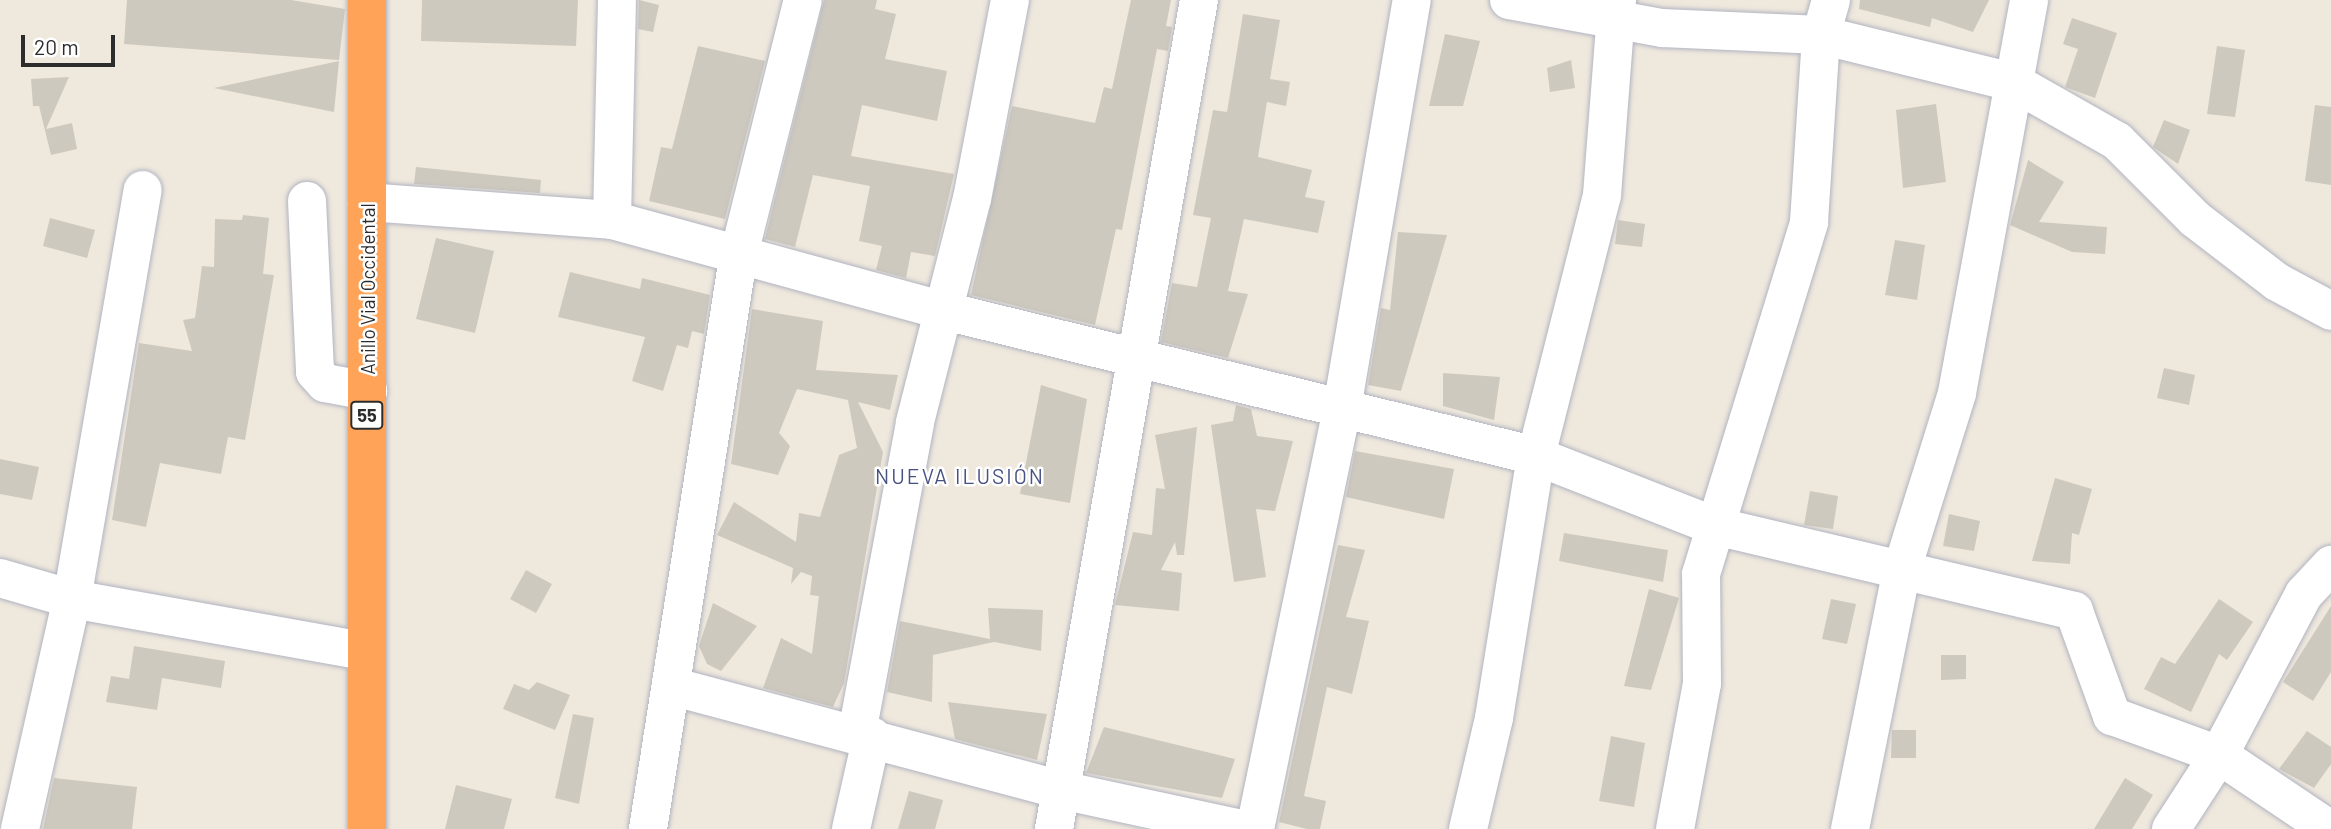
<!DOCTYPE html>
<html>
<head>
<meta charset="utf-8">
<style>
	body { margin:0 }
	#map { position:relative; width:2331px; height:829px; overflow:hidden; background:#efe8dd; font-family:Barlow,sans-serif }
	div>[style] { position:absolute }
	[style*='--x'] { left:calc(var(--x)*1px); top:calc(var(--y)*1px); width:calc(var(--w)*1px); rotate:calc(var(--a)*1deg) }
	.building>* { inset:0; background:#cec9be }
	.roads { filter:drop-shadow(0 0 2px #b1b4c1) drop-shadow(0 0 2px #b1b4c1) }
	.minor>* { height:38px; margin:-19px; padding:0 19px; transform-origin:19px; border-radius:19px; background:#fff }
	.highway>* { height:38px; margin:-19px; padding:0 19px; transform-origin:19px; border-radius:19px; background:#ffa358 }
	span { translate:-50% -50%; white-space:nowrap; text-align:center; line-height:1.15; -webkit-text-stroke:5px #fff; paint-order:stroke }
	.shield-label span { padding:2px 5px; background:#fff; border:2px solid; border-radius:5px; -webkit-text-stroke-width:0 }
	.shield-label { font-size:18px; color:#2c2c2c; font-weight:700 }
	.street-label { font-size:19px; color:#2c2c2c }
	.neighbourhood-label { font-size:21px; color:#475182; letter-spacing:2px }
	.scale { position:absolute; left:21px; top:35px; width:94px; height:32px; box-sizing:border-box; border:4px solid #2c2c2c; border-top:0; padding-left:9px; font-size:21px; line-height:24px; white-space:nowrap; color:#2c2c2c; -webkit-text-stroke:5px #fff; paint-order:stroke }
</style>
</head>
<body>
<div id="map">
	<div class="building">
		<div style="clip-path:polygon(127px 0,291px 0,345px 9px,339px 60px,124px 44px)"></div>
		<div style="clip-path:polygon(422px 0,578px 0,576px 46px,421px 41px)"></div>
		<div style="clip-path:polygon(639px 0,659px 5px,653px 32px,638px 29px)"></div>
		<div style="clip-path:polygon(824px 0,877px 0,875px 9px,896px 14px,885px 59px,947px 71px,937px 121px,862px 105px,851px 156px,954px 174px,935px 256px,911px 252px,906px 278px,876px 270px,882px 246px,859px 241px,870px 186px,813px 175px,795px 247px,765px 239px)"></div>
		<div style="clip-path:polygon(1131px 0,1171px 0,1166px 26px,1172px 27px,1168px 51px,1157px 49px,1122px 230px,1116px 229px,1095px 325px,971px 295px,1012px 106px,1095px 123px,1104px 87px,1112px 89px)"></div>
		<div style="clip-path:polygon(1860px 0,1989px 0,1973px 32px,1932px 18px,1930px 27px,1859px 9px)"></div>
		<div style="clip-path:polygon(1243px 14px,1280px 20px,1270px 79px,1290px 82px,1286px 106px,1267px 102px,1258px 157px,1312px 170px,1305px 197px,1325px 201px,1318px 233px,1244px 219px,1228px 291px,1248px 294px,1228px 358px,1161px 342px,1172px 283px,1197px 287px,1211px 218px,1193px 215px,1213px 110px,1227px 112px)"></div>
		<div style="clip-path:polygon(2072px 18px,2117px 33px,2095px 98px,2065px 87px,2078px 49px,2063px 44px)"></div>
		<div style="clip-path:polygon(1445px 34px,1480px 41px,1463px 106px,1429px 106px)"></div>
		<div style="clip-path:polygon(698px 46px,765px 61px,725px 219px,649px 201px,661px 147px,672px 149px)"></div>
		<div style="clip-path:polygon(2217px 46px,2245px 50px,2235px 117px,2207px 114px)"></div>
		<div style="clip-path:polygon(1571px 60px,1575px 88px,1550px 92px,1547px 68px)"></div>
		<div style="clip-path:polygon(339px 61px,334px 112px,214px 88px)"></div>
		<div style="clip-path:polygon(69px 77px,46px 129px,72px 123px,77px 149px,51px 155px,39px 106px,33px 106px,31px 79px)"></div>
		<div style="clip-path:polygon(1936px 104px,1946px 182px,1903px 188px,1896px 110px)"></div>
		<div style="clip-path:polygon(2315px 105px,2331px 107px,2331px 185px,2305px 181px)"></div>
		<div style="clip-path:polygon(2164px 120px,2190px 130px,2178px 164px,2153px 147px)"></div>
		<div style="clip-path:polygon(2028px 160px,2064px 182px,2039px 222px,2107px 227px,2105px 254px,2072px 252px,2010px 225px)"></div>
		<div style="clip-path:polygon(416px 167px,541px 180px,540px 193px,414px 184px)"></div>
		<div style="clip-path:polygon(243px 215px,269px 218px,263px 274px,274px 275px,245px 440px,228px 437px,221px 474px,160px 463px,146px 527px,112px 520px,139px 343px,192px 351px,183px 320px,195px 318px,202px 266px,214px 267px,215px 219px,242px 220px)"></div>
		<div style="clip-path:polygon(50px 218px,95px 230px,87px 258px,43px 246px)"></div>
		<div style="clip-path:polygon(1618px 220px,1645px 224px,1642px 247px,1615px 244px)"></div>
		<div style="clip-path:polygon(1398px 232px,1447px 235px,1401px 391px,1368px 385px,1381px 308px,1390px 310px)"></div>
		<div style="clip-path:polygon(436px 238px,494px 251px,475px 333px,416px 319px)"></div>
		<div style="clip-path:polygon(1895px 240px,1925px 245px,1917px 300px,1885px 295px)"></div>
		<div style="clip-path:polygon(570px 272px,640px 289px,642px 278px,710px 295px,704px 334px,692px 331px,688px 348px,677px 345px,663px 391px,632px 381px,645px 337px,558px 317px)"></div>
		<div style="clip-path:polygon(752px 309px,823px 321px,816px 370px,898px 375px,890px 410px,858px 402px,883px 452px,844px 683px,833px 707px,763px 688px,781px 638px,812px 654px,819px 596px,810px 595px,812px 576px,801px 572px,791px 584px,793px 568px,717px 535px,734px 502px,796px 542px,799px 513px,820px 517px,839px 455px,857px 448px,848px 400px,797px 389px,779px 433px,790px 446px,778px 475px,731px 464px)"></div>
		<div style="clip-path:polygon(2164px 368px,2195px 375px,2189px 405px,2157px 398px)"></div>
		<div style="clip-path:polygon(1443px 373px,1500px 377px,1494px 420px,1443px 406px)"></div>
		<div style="clip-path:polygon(1041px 385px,1087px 399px,1070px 503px,1020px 494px)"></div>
		<div style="clip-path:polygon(1236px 405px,1251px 409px,1257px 436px,1293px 441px,1275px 511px,1256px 509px,1266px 577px,1234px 582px,1211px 425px,1233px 421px)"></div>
		<div style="clip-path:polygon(1197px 427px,1184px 555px,1177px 555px,1175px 542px,1161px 570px,1182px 573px,1179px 611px,1115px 605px,1133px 532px,1152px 535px,1156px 488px,1165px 489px,1155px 435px)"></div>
		<div style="clip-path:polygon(1355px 451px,1454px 469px,1444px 519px,1346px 497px)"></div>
		<div style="clip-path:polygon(0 459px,39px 467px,32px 500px,0 494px)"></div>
		<div style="clip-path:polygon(2055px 478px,2092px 489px,2079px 535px,2072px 533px,2070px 564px,2032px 561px)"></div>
		<div style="clip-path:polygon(1810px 491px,1838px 496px,1833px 529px,1804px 525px)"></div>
		<div style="clip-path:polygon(1949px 514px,1980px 521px,1974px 551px,1943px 546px)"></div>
		<div style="clip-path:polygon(1564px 533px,1668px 550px,1663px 582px,1559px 561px)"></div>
		<div style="clip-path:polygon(1338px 545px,1365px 550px,1346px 617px,1369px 621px,1352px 694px,1327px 687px,1304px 796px,1326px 801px,1320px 829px,1307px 829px,1279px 822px)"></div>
		<div style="clip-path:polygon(526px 570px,552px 584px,536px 613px,510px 599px)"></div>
		<div style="clip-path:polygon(1649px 589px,1679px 598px,1651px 690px,1624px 686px)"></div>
		<div style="clip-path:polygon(1831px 599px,1856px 604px,1847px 644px,1822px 639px)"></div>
		<div style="clip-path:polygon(2219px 599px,2253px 622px,2227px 660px,2219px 654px,2191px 712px,2144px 689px,2161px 657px,2175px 664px)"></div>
		<div style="clip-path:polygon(713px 603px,757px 626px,721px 671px,707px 664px,699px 646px)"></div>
		<div style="clip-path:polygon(2331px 606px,2331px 672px,2313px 701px,2283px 682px)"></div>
		<div style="clip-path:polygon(988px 608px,1043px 610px,1041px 651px,994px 642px,933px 655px,932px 702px,887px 692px,900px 621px,990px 639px)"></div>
		<div style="clip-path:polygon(134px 646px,225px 661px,221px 688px,162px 678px,157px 710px,106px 702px,111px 676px,129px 679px)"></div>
		<div style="clip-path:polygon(1941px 655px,1966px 655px,1966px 679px,1941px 680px)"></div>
		<div style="clip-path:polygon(537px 682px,570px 695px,555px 730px,503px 709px,514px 684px,529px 690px)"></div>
		<div style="clip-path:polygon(948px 702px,1047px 714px,1037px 760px,955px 739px)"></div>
		<div style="clip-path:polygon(573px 714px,594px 718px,579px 804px,555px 798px)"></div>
		<div style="clip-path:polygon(1104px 727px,1235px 759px,1222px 798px,1086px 773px)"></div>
		<div style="clip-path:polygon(1892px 730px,1916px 730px,1916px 758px,1891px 758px)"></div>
		<div style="clip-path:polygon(2307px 731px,2331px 747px,2331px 764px,2314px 788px,2279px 769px)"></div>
		<div style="clip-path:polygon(1611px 736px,1645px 743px,1634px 807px,1599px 801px)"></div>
		<div style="clip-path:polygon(54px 778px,137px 787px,132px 829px,43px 829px)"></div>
		<div style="clip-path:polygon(2125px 778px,2153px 795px,2132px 829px,2094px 829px)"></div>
		<div style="clip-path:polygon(456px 785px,512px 799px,504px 829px,445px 829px)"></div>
		<div style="clip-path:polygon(909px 791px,943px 800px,935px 829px,898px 829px)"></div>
	</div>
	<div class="roads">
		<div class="minor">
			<div style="--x:1509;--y:0;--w:156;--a:10.4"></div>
			<div style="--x:1662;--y:28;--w:159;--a:2.5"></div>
			<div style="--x:1821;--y:35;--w:198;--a:13.8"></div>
			<div style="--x:2013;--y:82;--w:120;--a:29.6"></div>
			<div style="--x:2117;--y:141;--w:110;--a:45"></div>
			<div style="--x:2195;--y:219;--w:103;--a:37.5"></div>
			<div style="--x:2277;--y:282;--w:61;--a:28.2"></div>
			<div style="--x:307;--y:201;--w:171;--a:87.3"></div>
			<div style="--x:315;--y:372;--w:15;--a:48"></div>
			<div style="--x:325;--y:383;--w:44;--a:10.5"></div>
			<div style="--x:367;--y:202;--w:246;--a:4.2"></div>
			<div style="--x:612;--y:220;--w:341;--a:15.3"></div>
			<div style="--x:941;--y:310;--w:613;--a:13.79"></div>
			<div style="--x:1536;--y:456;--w:192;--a:21.4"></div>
			<div style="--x:1715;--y:526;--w:369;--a:13.3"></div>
			<div style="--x:2074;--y:611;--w:112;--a:70.1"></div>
			<div style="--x:2112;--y:716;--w:114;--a:20"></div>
			<div style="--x:2219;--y:755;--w:133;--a:33.9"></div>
			<div style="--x:612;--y:220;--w:220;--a:-88.7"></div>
			<div style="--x:0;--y:578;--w:75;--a:16.3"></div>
			<div style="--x:72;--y:599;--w:297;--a:10.1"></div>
			<div style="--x:671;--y:686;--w:404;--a:14.9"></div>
			<div style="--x:1061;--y:790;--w:185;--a:12.2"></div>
			<div style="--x:857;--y:733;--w:316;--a:-79.4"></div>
			<div style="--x:915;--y:422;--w:230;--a:-75.7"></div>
			<div style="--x:972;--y:199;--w:203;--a:-79.2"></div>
			<div style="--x:20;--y:829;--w:236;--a:-77.3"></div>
			<div style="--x:72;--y:599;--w:415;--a:-80.2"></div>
			<div style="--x:648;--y:829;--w:578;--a:-81.04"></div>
			<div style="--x:738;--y:258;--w:266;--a:-75.9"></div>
			<div style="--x:851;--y:829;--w:95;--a:-77.3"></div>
			<div style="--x:1054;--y:829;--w:842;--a:-80.08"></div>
			<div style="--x:1255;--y:829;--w:430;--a:-78.3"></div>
			<div style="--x:1342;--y:408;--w:414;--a:-80.3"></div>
			<div style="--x:1468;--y:829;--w:114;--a:-76.8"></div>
			<div style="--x:1494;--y:718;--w:265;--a:-80.9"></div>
			<div style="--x:1536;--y:456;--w:269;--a:-75.8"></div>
			<div style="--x:1602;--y:195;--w:196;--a:-85.6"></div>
			<div style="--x:1675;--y:829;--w:147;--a:-79.5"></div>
			<div style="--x:1702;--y:684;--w:110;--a:-90.5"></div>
			<div style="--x:1701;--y:574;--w:368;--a:-72.9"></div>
			<div style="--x:1809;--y:222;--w:187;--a:-86.3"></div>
			<div style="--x:1821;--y:35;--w:36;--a:-74"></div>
			<div style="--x:1850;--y:829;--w:265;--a:-78.7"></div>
			<div style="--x:1902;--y:569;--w:184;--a:-72.6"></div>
			<div style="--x:1957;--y:393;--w:400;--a:-79.6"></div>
			<div style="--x:2171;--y:829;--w:88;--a:-57"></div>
			<div style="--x:2219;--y:755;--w:182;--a:-62.2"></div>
			<div style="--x:2304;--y:594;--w:40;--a:-47"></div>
		</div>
		<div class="highway">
			<div style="--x:367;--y:829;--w:829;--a:-90"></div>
		</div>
	</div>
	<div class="shield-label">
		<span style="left:367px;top:415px">55</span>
	</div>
	<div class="street-label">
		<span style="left:368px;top:289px;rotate:-90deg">Anillo Vial Occidental</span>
	</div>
	<div class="neighbourhood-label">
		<span style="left:960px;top:476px">NUEVA ILUSIÓN</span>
	</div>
	<div class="scale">20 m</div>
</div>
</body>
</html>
